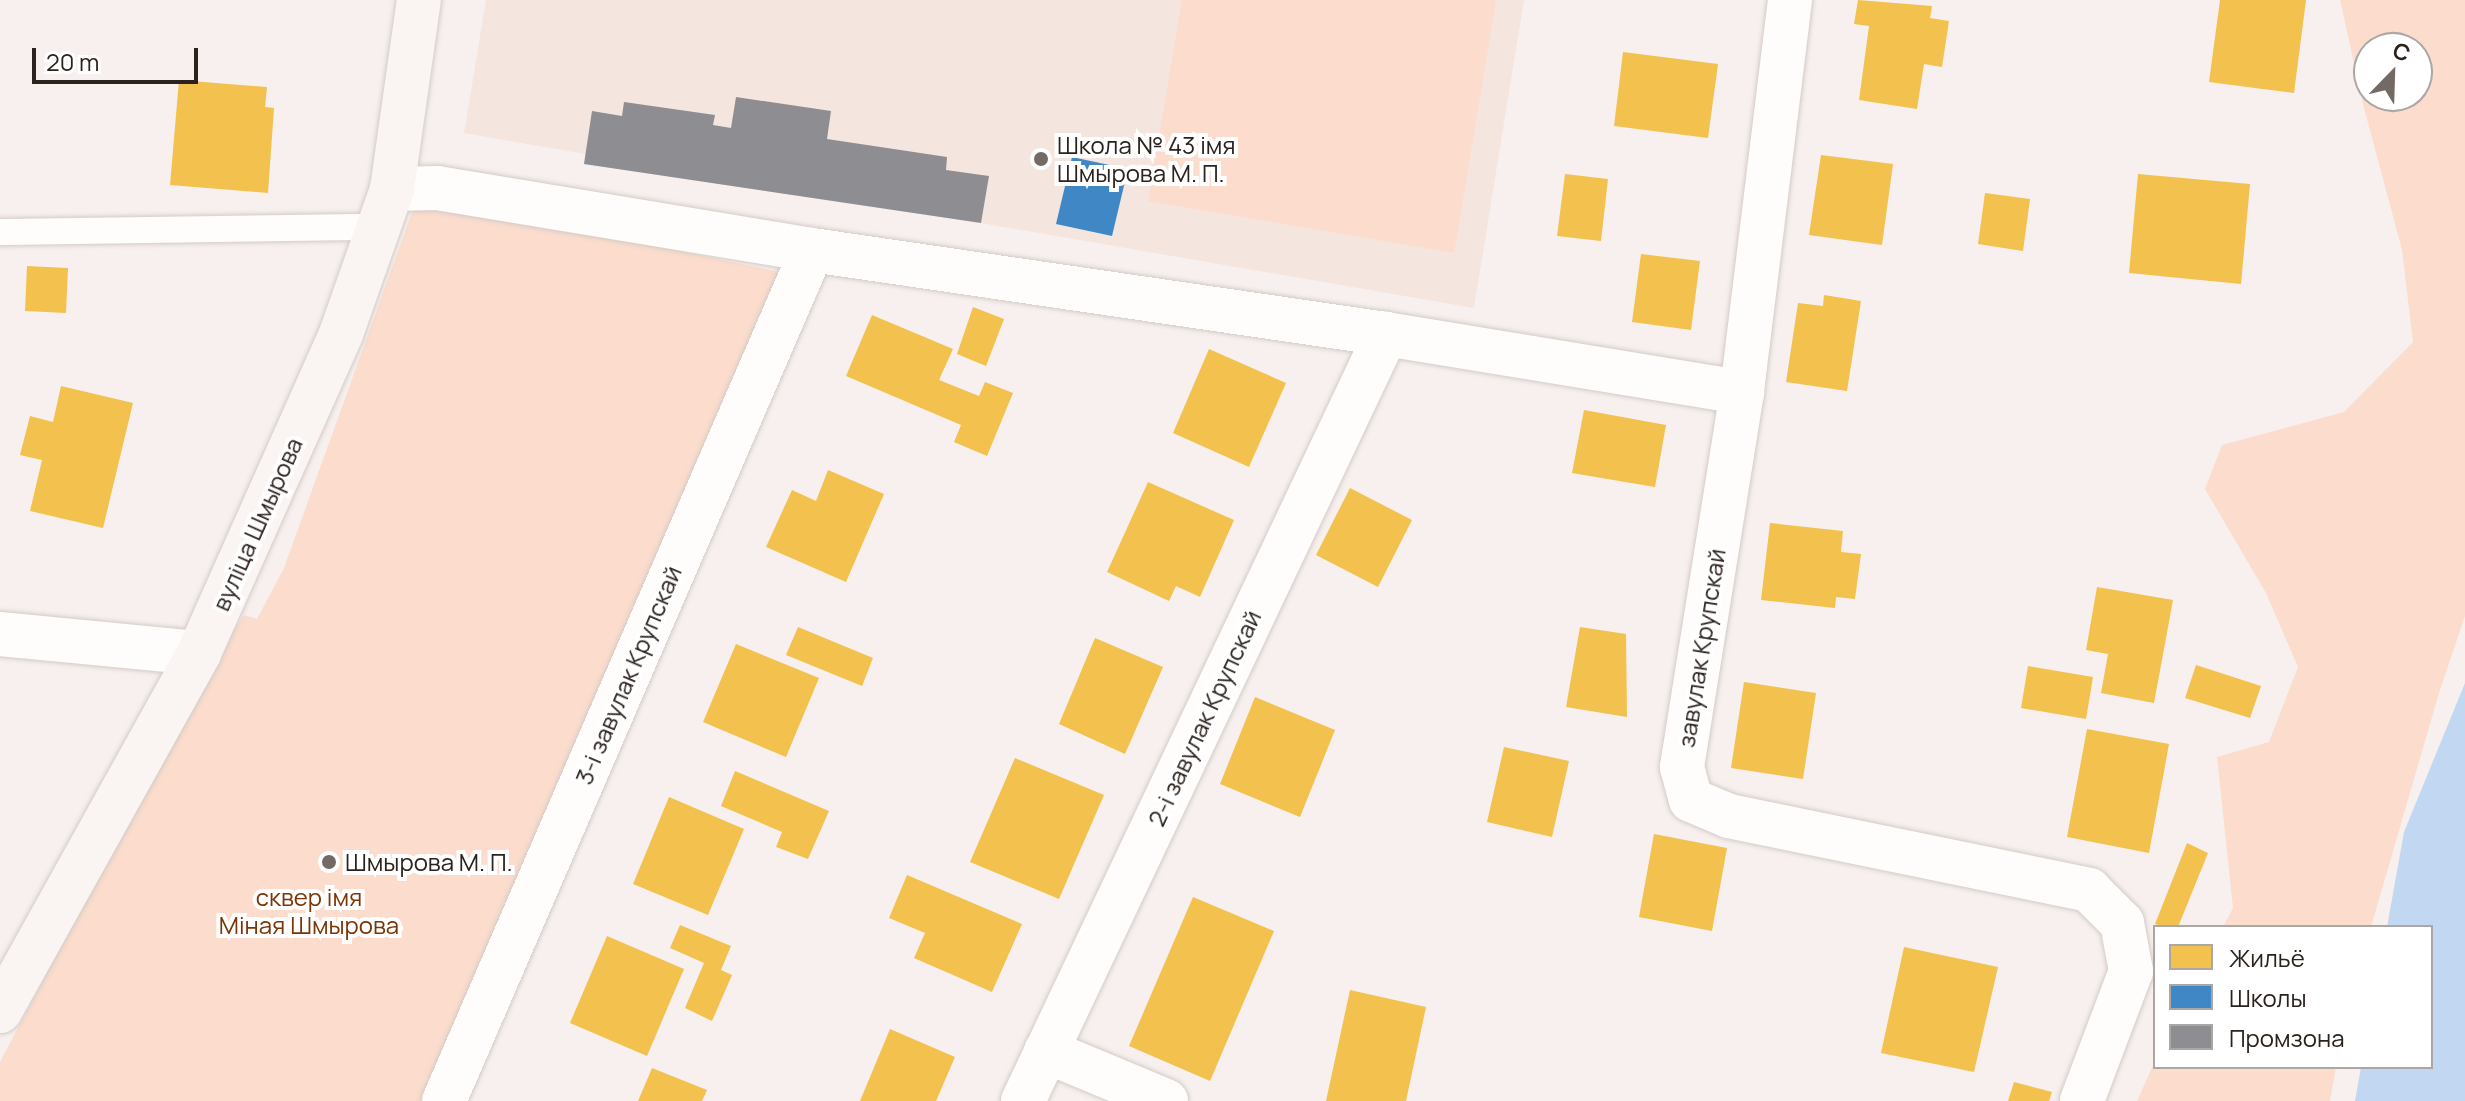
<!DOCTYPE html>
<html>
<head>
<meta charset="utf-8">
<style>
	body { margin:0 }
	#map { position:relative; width:2465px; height:1101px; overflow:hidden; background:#f7f0ee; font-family:Manrope,sans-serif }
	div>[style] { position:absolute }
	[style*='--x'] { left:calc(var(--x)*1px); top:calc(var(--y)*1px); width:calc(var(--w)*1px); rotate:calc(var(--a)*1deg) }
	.built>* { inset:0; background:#f5e5df }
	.green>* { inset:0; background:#fbdccd }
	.water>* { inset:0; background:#c2d7f2 }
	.homes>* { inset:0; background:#f2c14e }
	.schools>* { inset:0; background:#3f88c5 }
	.industry>* { inset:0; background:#8d8d92 }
	.roads { filter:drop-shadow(0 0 2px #d4cbc7) drop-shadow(0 0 2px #d4cbc7) }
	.lane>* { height:26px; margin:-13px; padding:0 13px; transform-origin:13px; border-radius:13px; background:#fefdfc }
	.street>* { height:44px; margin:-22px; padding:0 22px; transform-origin:22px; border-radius:22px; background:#fefdfc }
	.secondary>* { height:44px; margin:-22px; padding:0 22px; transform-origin:22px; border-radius:22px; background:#faf4f3 }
	.dots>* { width:22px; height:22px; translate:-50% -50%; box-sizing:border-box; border:4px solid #fff; border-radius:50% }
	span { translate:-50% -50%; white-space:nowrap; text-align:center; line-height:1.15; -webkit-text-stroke:8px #fff; paint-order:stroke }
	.poi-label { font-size:24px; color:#2c221d }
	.left { translate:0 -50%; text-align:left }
	.street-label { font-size:24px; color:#2c221d }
	.park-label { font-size:24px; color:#7b3405 }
	.legend { position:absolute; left:2153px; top:925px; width:280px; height:144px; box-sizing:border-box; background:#fff; border:2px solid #aba7a5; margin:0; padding:10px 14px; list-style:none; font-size:24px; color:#2c221d }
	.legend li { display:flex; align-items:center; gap:16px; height:40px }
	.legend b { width:40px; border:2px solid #aba7a5 }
	.north { position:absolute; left:2353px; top:32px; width:80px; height:80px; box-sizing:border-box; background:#fff; border:2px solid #aba7a5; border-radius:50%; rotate:23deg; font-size:22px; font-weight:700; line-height:32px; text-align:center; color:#2c221d }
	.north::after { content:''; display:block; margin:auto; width:28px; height:36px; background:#736a66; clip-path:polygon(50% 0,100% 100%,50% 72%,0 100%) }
	.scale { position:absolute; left:32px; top:48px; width:166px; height:36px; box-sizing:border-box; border:4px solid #2c221d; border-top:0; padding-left:10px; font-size:24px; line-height:28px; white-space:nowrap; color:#2c221d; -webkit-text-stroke:6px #fff; paint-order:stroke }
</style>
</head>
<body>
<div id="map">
	<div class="built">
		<div style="clip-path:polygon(486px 0,1524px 0,1474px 308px,981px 223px,584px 164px,585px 154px,464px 133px)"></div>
	</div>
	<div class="green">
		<div style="clip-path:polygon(1182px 0,1496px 0,1454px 253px,1148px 201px)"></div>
		<div style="clip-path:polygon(evenodd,2340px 0,2465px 0,2465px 616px,2439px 693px,2371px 927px,2223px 927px,2233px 908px,2217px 757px,2269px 742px,2298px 667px,2266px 593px,2205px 489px,2222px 445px,2344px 412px,2413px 342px,2402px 250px,2363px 104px,2340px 0,2417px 48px,2417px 96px,2369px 96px,2369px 48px,2417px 48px)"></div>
		<div style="clip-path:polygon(418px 196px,789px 274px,430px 1101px,0 1101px,0 1062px,208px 667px,244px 615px,257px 619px,284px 568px)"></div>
		<div style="clip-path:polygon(2155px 1061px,2155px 1067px,2336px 1067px,2330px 1101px,2137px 1101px)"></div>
	</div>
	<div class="water">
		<div style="clip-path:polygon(2465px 683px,2465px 1101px,2355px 1101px,2361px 1067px,2431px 1067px,2431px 927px,2387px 927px,2404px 832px)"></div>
	</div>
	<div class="homes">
		<div style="clip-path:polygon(1858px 0,1932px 6px,1930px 18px,1949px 21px,1942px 67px,1924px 64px,1917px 109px,1859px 100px,1869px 26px,1854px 24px)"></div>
		<div style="clip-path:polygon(2220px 0,2306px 0,2294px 93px,2209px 82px)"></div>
		<div style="clip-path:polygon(1623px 52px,1718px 64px,1708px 138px,1614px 126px)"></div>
		<div style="clip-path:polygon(179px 80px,267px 87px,265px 107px,274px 108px,268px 193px,170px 185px)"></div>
		<div style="clip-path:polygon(1821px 155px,1893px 164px,1882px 245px,1809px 235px)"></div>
		<div style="clip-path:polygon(1565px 174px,1608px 179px,1601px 241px,1557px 236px)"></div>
		<div style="clip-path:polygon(2138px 174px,2250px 184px,2241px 284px,2129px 273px)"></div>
		<div style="clip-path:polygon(1985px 193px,2030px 199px,2023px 251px,1978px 244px)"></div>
		<div style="clip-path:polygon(1641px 254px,1700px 261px,1691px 330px,1632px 322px)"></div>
		<div style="clip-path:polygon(27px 266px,68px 268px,66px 313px,25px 311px)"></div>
		<div style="clip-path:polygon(1824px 295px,1861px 301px,1847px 391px,1786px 382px,1798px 303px,1823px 306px)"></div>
		<div style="clip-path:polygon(973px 307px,1004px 319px,986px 366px,957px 354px)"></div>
		<div style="clip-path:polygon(872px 315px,953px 349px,939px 380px,979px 396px,985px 382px,1013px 393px,987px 456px,954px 442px,961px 425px,846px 376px)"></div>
		<div style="clip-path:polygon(1209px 349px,1286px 383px,1249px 467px,1173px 433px)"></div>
		<div style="clip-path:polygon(61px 386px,133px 403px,103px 528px,30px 511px,42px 460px,20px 455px,30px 416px,53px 422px)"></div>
		<div style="clip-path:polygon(1584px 410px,1666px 425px,1655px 487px,1572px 473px)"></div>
		<div style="clip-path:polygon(828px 470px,884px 494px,846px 582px,766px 547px,792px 490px,816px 501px)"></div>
		<div style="clip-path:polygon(1148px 482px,1234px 520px,1200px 597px,1176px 586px,1169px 601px,1107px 572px)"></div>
		<div style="clip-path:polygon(1350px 488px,1412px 520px,1378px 587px,1316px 555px)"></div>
		<div style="clip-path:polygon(1770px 523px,1843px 531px,1841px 552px,1861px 554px,1855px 599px,1836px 597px,1835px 608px,1761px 600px)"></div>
		<div style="clip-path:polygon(2097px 587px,2173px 600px,2154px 703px,2101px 693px,2108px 654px,2086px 650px)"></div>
		<div style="clip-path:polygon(798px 627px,873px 658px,862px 686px,786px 655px)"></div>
		<div style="clip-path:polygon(1580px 627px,1626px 634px,1627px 717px,1566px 707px)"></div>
		<div style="clip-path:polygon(1095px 638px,1163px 667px,1125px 754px,1059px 724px)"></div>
		<div style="clip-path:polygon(736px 644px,819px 678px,786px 757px,703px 722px)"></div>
		<div style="clip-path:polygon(2196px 665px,2261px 686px,2250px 718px,2185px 698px)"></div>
		<div style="clip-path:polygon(2028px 666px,2093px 677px,2086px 719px,2021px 708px)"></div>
		<div style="clip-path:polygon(1744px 682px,1816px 693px,1803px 779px,1731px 768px)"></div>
		<div style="clip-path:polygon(1255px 697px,1335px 730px,1300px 817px,1220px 784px)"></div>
		<div style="clip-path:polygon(2087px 729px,2169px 744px,2149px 853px,2067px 837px)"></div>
		<div style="clip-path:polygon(1504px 747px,1569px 761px,1552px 837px,1487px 822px)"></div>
		<div style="clip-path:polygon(1015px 758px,1104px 795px,1059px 899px,970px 862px)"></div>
		<div style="clip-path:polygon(735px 771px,829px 811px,808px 859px,776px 847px,782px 832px,721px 806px)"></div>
		<div style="clip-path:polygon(669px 797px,744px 829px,708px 915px,633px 884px)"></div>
		<div style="clip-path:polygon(1654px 834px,1727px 848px,1712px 931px,1639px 917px)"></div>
		<div style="clip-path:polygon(2187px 843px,2208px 853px,2178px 927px,2163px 927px,2155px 924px)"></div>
		<div style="clip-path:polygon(907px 875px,1022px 924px,992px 992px,914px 958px,925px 933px,889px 918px)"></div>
		<div style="clip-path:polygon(1193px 897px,1274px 931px,1210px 1081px,1129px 1046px)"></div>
		<div style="clip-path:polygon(680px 925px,731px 946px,721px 970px,732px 975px,712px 1021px,685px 1008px,704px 963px,670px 948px)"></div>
		<div style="clip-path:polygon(607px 936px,684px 969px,647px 1056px,570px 1023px)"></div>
		<div style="clip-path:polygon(1904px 947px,1998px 967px,1974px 1072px,1881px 1053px)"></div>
		<div style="clip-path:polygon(1350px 990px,1426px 1007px,1406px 1101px,1326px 1101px)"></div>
		<div style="clip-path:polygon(890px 1029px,955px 1057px,936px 1101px,860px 1101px)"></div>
		<div style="clip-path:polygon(652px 1068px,707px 1090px,702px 1101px,638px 1101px)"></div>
		<div style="clip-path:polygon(2014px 1082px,2052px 1092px,2049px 1101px,2008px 1101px)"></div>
	</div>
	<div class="schools">
		<div style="clip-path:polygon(1072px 157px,1128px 169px,1112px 236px,1056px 224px)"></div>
	</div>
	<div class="industry">
		<div style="clip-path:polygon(736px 97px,831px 111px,827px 139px,947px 157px,946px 170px,989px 176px,981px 223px,584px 164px,592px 111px,622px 116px,624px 102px,715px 115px,713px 125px,731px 128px)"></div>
	</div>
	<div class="roads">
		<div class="lane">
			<div style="--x:0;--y:232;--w:380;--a:-0.8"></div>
		</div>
		<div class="street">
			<div style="--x:1790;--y:0;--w:395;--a:97"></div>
			<div style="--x:1742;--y:392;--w:380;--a:99.1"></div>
			<div style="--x:1682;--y:767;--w:34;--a:75"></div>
			<div style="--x:1691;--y:800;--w:41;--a:22.8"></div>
			<div style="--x:1729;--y:816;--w:368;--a:11.6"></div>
			<div style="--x:2089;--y:890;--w:47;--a:45"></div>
			<div style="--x:2122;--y:923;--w:49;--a:79.4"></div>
			<div style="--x:2131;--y:971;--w:139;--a:110.7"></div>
			<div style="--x:392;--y:189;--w:45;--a:-1.3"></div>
			<div style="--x:437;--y:188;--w:380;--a:9.4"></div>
			<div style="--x:812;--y:250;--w:580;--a:8.33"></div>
			<div style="--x:1386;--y:334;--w:361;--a:9.3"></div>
			<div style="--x:0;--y:634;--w:200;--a:5.5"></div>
			<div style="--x:1046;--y:1051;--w:130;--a:22.6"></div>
			<div style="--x:444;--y:1101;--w:927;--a:-66.61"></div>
			<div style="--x:1023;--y:1101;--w:849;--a:-64.67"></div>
		</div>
		<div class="secondary">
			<div style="--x:0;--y:1011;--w:410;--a:-60.9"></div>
			<div style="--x:199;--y:653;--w:349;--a:-66"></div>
			<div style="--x:341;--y:334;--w:154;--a:-70.6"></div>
			<div style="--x:392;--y:189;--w:191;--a:-81.9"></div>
		</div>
	</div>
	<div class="dots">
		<div style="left:1041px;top:159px;background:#736a66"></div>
		<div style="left:329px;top:862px;background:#736a66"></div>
	</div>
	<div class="poi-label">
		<span class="left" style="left:1057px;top:159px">Школа № 43 імя<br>Шмырова М. П.</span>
		<span class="left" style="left:345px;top:862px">Шмырова М. П.</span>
	</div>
	<div class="street-label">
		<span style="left:257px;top:524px;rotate:-66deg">вуліца Шмырова</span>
		<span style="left:1701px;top:648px;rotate:-81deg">завулак Крупскай</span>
		<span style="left:628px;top:675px;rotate:-67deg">3-і завулак Крупскай</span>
		<span style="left:1204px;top:718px;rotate:-65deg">2-і завулак Крупскай</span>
	</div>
	<div class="park-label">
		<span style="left:309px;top:911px">сквер імя<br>Міная Шмырова</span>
	</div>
	<ul class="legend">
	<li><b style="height:22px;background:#f2c14e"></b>Жильё</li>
	<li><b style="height:22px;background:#3f88c5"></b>Школы</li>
	<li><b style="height:22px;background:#8d8d92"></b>Промзона</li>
	</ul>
	<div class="north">С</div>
	<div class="scale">20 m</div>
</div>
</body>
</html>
